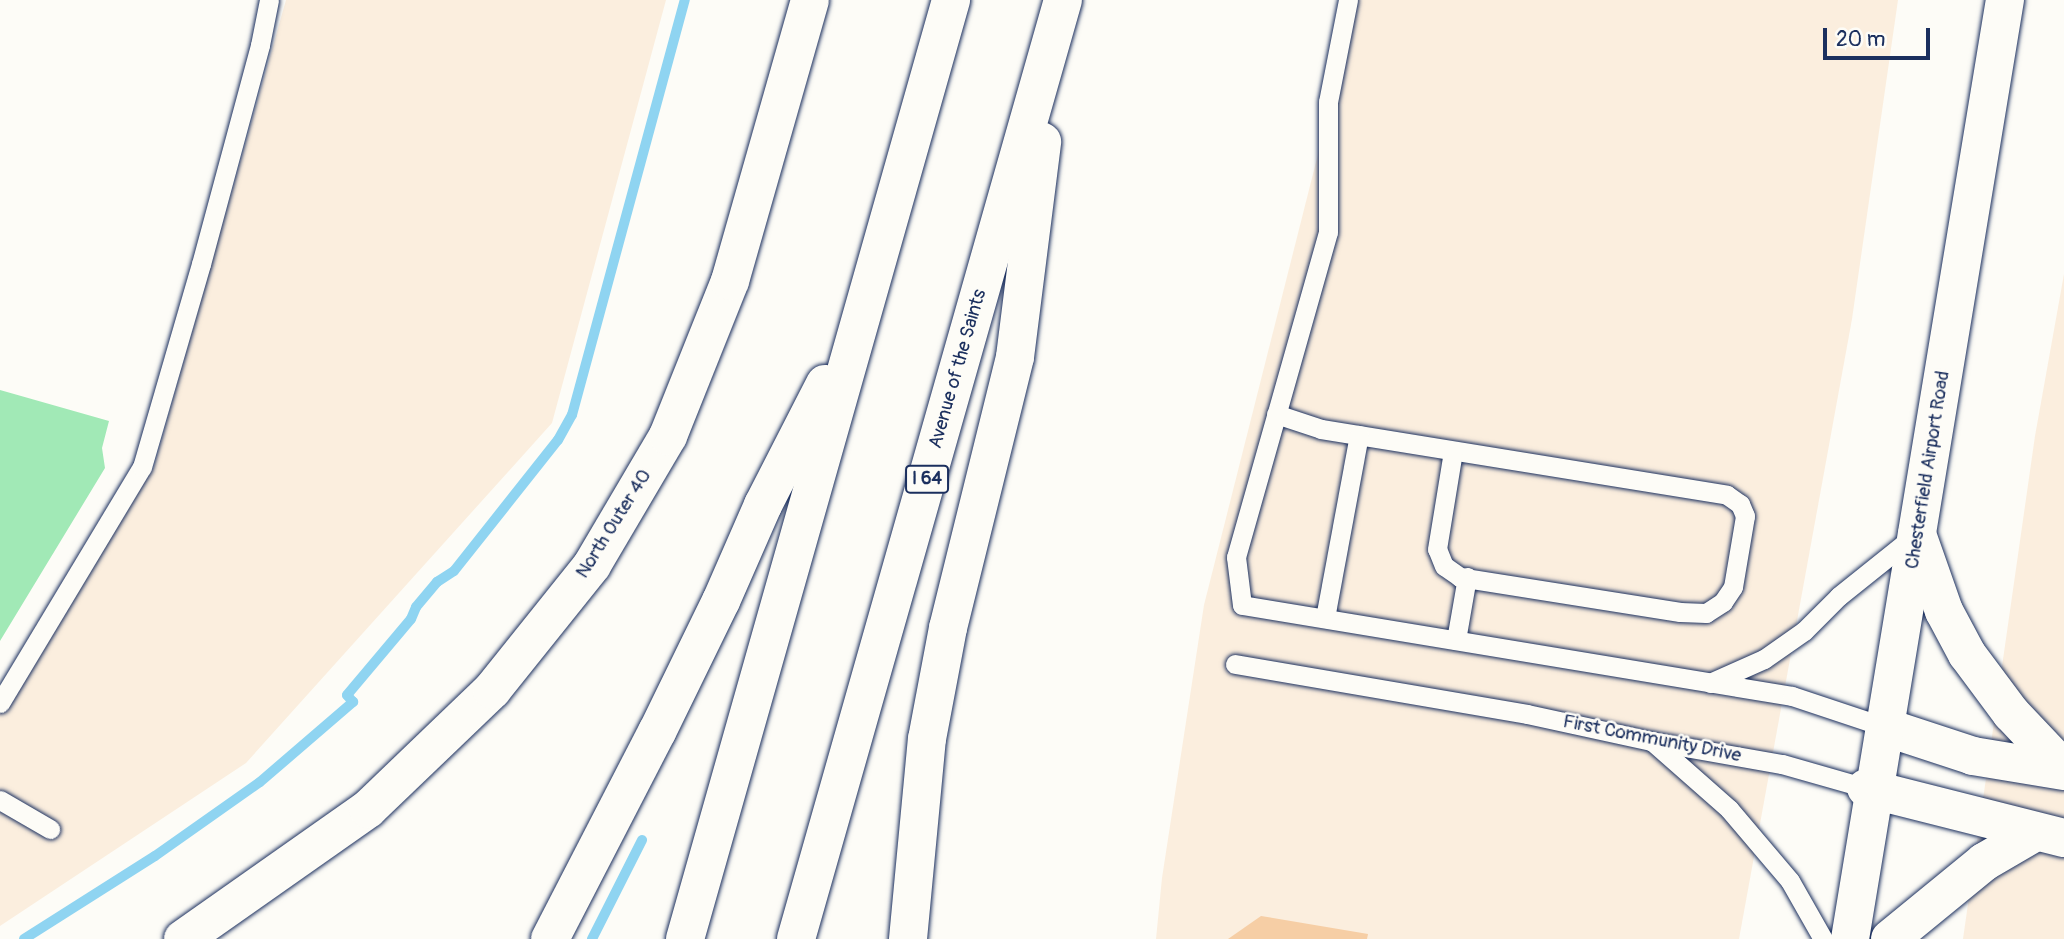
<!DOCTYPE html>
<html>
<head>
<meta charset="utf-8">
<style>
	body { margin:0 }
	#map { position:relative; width:2064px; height:939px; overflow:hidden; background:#fdfcf7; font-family:Pangolin,sans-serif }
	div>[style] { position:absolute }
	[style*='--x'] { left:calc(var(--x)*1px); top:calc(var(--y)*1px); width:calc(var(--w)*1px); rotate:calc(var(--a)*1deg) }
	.built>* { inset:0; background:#fbeede }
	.green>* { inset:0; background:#a1e9b6 }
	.stream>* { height:10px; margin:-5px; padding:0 5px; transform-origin:5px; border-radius:5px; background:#8fd4f1 }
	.building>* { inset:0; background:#f6cea5 }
	.roads { filter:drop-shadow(0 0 2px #1b2f5e) drop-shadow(0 0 2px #1b2f5e) }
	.service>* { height:19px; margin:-9.5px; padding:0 9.5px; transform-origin:9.5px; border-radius:9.5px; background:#fdfcf7 }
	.minor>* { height:38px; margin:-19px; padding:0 19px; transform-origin:19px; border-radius:19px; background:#fdfcf7 }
	.tertiary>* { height:38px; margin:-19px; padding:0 19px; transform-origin:19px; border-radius:19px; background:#fdfcf7 }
	.primary>* { height:38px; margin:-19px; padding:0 19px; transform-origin:19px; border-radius:19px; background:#fdfcf7 }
	.motorway>* { height:38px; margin:-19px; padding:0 19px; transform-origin:19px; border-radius:19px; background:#fdfcf7 }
	span { translate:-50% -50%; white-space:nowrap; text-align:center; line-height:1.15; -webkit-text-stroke:5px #fdfcf7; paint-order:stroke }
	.shield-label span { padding:2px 5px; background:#fdfcf7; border:2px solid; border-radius:5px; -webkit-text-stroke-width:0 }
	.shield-label { font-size:18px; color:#1b2f5e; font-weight:700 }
	.street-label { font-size:19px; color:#1b2f5e }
	.scale { position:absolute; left:1823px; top:28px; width:107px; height:32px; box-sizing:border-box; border:4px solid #1b2f5e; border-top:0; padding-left:9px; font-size:21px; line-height:24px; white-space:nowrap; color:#1b2f5e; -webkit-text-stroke:5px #fdfcf7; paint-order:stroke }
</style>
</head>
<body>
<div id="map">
	<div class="built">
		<div style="clip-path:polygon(286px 0,666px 0,552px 423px,246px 763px,0 926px,0 711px,154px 467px)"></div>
		<div style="clip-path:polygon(1357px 0,1898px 0,1852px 319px,1739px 939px,1156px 939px,1162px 878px,1204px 605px)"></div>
		<div style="clip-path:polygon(2064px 274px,2064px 939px,1963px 939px,2035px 436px)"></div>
	</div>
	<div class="green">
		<div style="clip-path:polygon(0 390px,109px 421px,102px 448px,105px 468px,0 641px)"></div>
	</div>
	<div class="stream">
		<div style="--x:24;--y:939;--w:155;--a:-32.4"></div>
		<div style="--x:155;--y:856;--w:128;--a:-35.2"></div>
		<div style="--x:260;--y:782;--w:123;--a:-40.7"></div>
		<div style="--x:353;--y:702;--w:9;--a:-131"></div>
		<div style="--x:347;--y:695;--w:99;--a:-49.9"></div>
		<div style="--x:411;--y:619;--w:13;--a:-67"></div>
		<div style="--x:416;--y:607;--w:33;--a:-50"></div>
		<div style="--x:437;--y:582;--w:20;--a:-33"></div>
		<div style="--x:454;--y:571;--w:167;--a:-51.6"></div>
		<div style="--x:558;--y:440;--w:29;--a:-61"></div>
		<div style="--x:572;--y:415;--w:430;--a:-74.8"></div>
		<div style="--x:592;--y:939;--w:111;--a:-63.2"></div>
	</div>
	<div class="building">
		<div style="clip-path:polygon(1261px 916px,1368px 934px,1367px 939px,1228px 939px)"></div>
	</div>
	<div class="roads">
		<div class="service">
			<div style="--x:1348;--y:0;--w:104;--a:101.1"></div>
			<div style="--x:1328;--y:102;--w:130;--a:90"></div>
			<div style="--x:1328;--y:232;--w:338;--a:105.8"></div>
			<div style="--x:1236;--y:557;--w:48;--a:82.9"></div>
			<div style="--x:1242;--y:605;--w:557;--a:9.39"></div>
			<div style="--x:1792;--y:696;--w:98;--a:18.4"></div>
			<div style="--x:1276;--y:414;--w:47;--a:18.4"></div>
			<div style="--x:1321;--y:429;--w:411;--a:9.2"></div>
			<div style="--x:1727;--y:495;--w:16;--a:35"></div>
			<div style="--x:1740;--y:504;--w:13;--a:67"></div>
			<div style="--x:1745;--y:516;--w:72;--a:99.6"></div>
			<div style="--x:1733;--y:587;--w:18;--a:124"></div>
			<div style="--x:1723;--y:602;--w:20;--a:147"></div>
			<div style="--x:1706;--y:613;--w:26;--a:-178"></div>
			<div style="--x:1680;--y:612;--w:223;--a:-171"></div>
			<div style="--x:1460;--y:577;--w:19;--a:-145"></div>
			<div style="--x:1444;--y:566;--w:18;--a:-112"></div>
			<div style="--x:1437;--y:549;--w:99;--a:-80.7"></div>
			<div style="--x:1325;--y:618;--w:186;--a:-79.5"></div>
			<div style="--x:1456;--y:640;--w:64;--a:-80.1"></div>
			<div style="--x:1235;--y:664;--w:296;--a:9.7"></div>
			<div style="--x:1527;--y:714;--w:127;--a:12.3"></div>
			<div style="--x:1651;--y:741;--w:133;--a:10"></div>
			<div style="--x:1782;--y:764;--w:87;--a:15.9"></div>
			<div style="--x:1710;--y:683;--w:59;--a:-24"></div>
			<div style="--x:1764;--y:659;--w:49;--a:-35"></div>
			<div style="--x:1804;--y:631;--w:49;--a:-45"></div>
			<div style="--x:1839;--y:596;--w:96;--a:-38.7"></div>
			<div style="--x:0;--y:703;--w:275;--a:-59"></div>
			<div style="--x:142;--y:467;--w:211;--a:-73.8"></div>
			<div style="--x:201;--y:264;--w:227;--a:-74.9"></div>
			<div style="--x:260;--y:45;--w:46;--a:-78.7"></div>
			<div style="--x:1652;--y:741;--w:103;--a:41.4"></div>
			<div style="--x:1729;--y:809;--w:94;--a:49.7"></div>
			<div style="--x:1790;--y:881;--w:67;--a:60.4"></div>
			<div style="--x:0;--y:800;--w:58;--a:30.1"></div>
		</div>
		<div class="minor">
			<div style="--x:1917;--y:534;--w:82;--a:70.7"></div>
			<div style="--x:1944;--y:611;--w:49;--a:61.9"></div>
			<div style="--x:1967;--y:654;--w:74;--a:53.3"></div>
			<div style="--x:2011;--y:713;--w:77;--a:46.6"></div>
			<div style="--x:1885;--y:727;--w:93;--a:18.2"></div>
			<div style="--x:1973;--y:756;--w:92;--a:9.4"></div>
			<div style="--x:1866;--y:788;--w:204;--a:14.2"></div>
			<div style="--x:1890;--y:939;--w:122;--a:-39.3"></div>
			<div style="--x:1984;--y:862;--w:58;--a:-30.1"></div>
		</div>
		<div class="tertiary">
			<div style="--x:183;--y:939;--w:226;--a:-35.1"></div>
			<div style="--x:368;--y:809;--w:172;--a:-43.8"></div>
			<div style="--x:492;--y:690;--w:160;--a:-51.3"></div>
			<div style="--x:592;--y:565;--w:150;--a:-59.5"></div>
			<div style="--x:668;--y:436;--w:167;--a:-68.2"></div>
			<div style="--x:730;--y:281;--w:292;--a:-74.1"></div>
		</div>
		<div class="primary">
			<div style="--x:1850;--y:939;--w:952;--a:-80.63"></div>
		</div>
		<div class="motorway">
			<div style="--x:550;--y:939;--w:233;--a:-62.7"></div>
			<div style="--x:657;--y:732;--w:146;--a:-64"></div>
			<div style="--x:721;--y:601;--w:105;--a:-66.4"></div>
			<div style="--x:763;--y:505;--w:136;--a:-62.9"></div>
			<div style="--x:685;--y:939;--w:976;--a:-74.18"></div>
			<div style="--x:796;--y:939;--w:976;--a:-74.13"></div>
			<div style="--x:908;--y:939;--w:201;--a:-84.6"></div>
			<div style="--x:927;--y:739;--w:113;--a:-79.3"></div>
			<div style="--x:948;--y:628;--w:279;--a:-76.1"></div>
			<div style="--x:1015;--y:357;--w:217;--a:-82.8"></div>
		</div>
	</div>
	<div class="shield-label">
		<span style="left:927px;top:479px">I 64</span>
	</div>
	<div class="street-label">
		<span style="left:958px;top:369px;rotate:-74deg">Avenue of the Saints</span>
		<span style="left:1928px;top:470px;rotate:-81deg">Chesterfield Airport Road</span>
		<span style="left:614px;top:524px;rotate:-58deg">North Outer 40</span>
		<span style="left:1652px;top:739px;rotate:11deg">First Community Drive</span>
	</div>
	<div class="scale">20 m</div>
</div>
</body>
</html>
